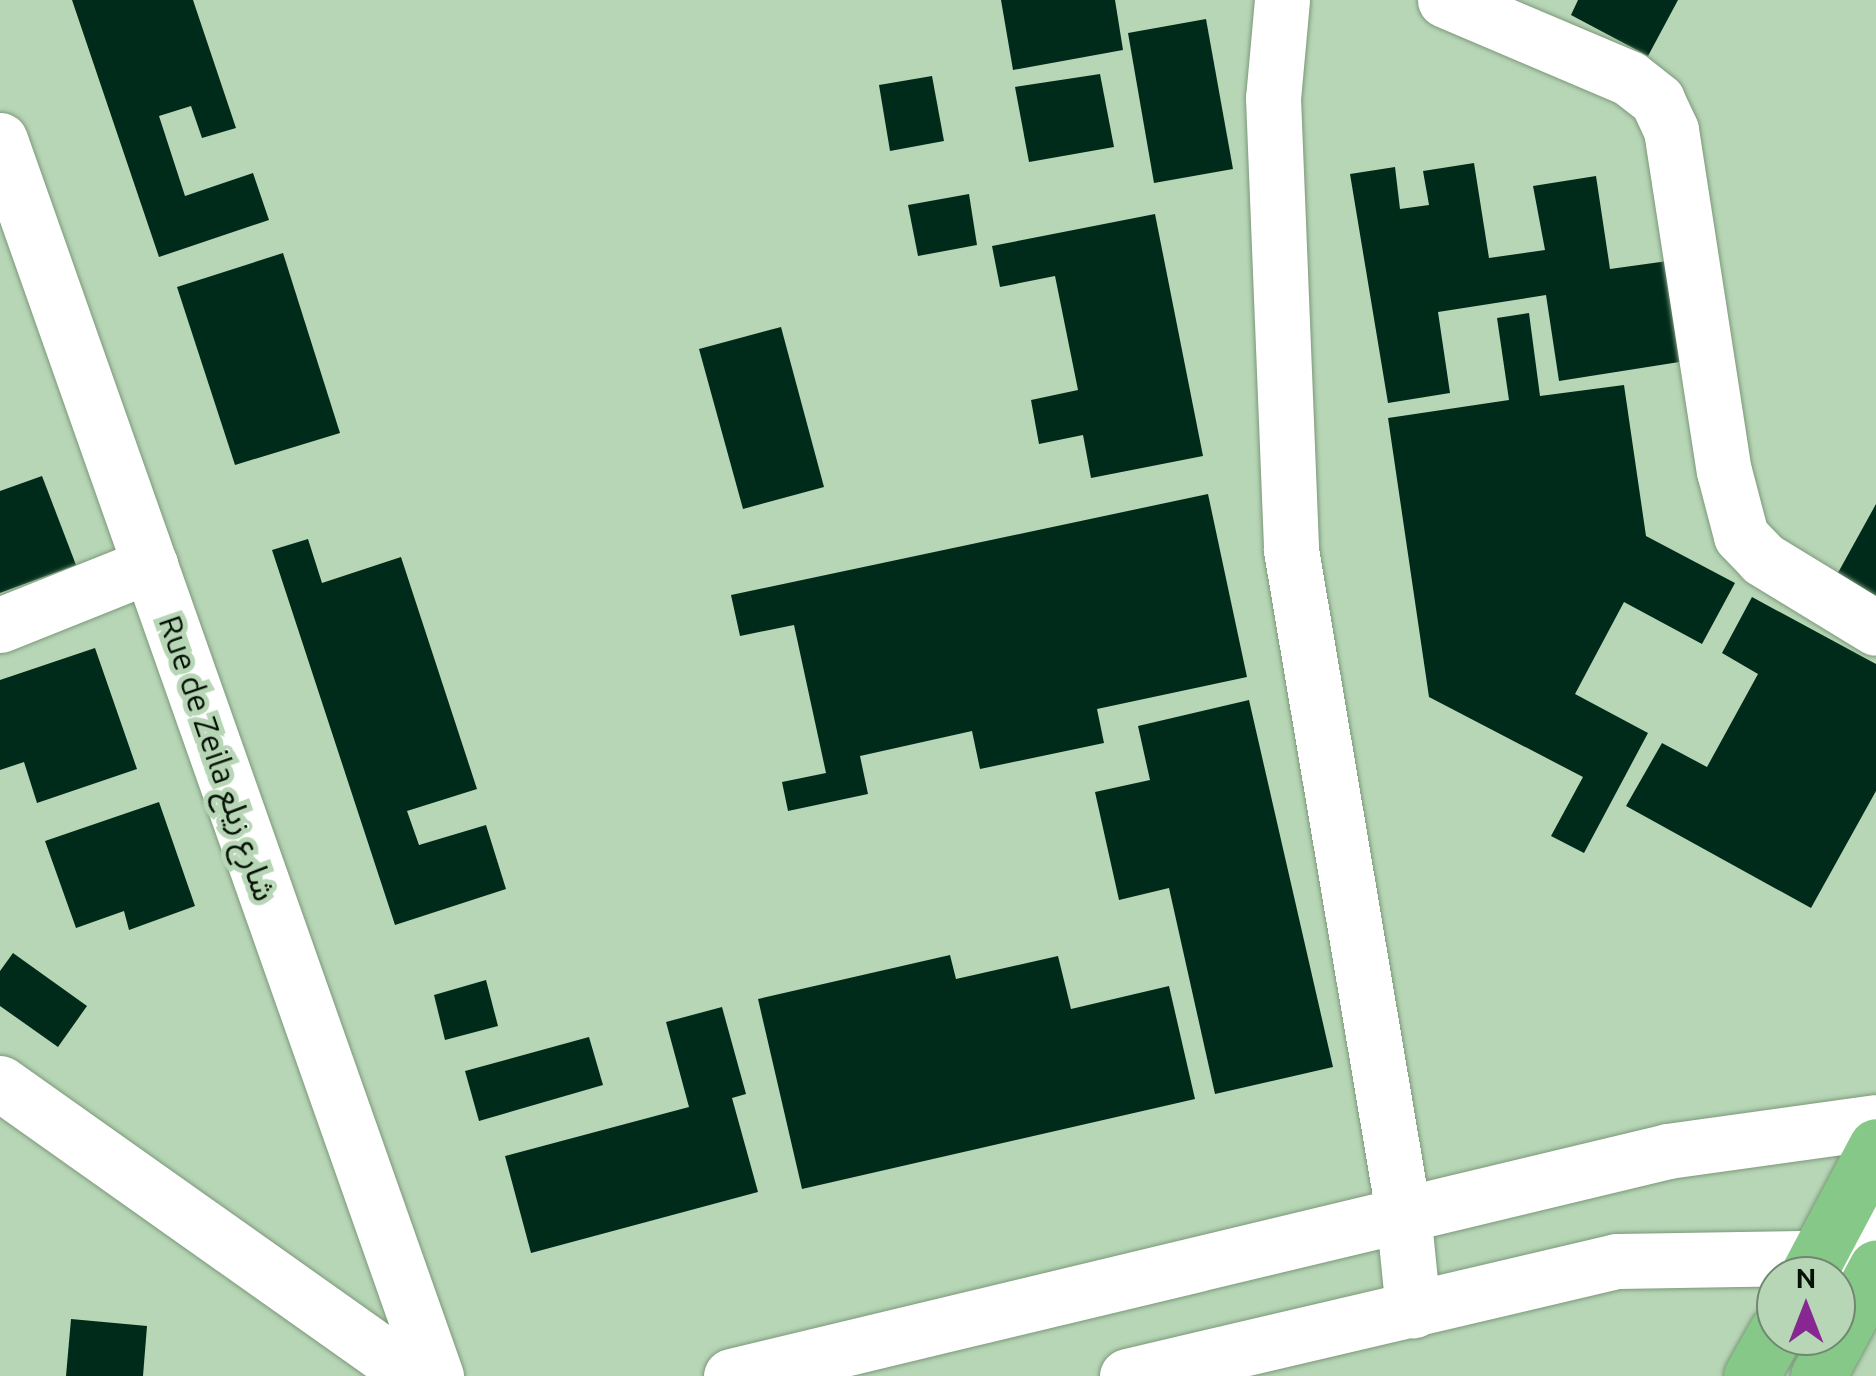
<!DOCTYPE html>
<html>
<head>
<meta charset="utf-8">
<style>
	body { margin:0 }
	#map { position:relative; width:1876px; height:1376px; overflow:hidden; background:#b7d6b6; font-family:Ubuntu,"Noto Sans Arabic",sans-serif }
	div>[style] { position:absolute }
	[style*='--x'] { left:calc(var(--x)*1px); top:calc(var(--y)*1px); width:calc(var(--w)*1px); rotate:calc(var(--a)*1deg) }
	.building>* { inset:0; background:#002b1b }
	.roads { filter:drop-shadow(0 0 2px #7c987a) drop-shadow(0 0 2px #7c987a) }
	.minor>* { height:55px; margin:-27.5px; padding:0 27.5px; transform-origin:27.5px; border-radius:27.5px; background:#fff }
	.major>* { height:55px; margin:-27.5px; padding:0 27.5px; transform-origin:27.5px; border-radius:27.5px; background:#86c888 }
	span { translate:-50% -50%; white-space:nowrap; text-align:center; line-height:1.15; -webkit-text-stroke:10px #b7d6b6; paint-order:stroke }
	.street-label { font-size:32px; color:#061106 }
	.north { position:absolute; left:1756px; top:1256px; width:100px; height:100px; box-sizing:border-box; background:#b7d6b6; border:2px solid #708770; border-radius:50%; rotate:0deg; font-size:28px; font-weight:700; line-height:40px; text-align:center; color:#061106 }
	.north::after { content:''; display:block; margin:auto; width:35px; height:45px; background:#872892; clip-path:polygon(50% 0,100% 100%,50% 72%,0 100%) }
</style>
</head>
<body>
<div id="map">
	<div class="building">
		<div style="clip-path:polygon(72px 0,193px 0,236px 128px,202px 138px,191px 106px,159px 116px,185px 196px,253px 173px,269px 220px,159px 257px)"></div>
		<div style="clip-path:polygon(1001px 0,1115px 0,1123px 50px,1013px 70px)"></div>
		<div style="clip-path:polygon(1578px 0,1678px 0,1648px 56px,1571px 15px)"></div>
		<div style="clip-path:polygon(1206px 19px,1233px 169px,1154px 183px,1128px 33px)"></div>
		<div style="clip-path:polygon(1100px 74px,1114px 147px,1029px 162px,1015px 87px)"></div>
		<div style="clip-path:polygon(932px 76px,944px 141px,890px 151px,879px 85px)"></div>
		<div style="clip-path:polygon(1474px 163px,1489px 258px,1545px 250px,1533px 186px,1596px 176px,1610px 269px,1675px 260px,1692px 360px,1559px 381px,1546px 295px,1438px 312px,1450px 393px,1388px 403px,1350px 174px,1395px 167px,1400px 209px,1429px 205px,1423px 171px)"></div>
		<div style="clip-path:polygon(969px 194px,977px 245px,918px 256px,908px 205px)"></div>
		<div style="clip-path:polygon(1155px 214px,1203px 456px,1091px 478px,1083px 435px,1039px 444px,1031px 400px,1078px 390px,1055px 276px,1000px 287px,992px 246px)"></div>
		<div style="clip-path:polygon(283px 253px,340px 433px,235px 465px,177px 287px)"></div>
		<div style="clip-path:polygon(1529px 313px,1540px 396px,1624px 385px,1646px 536px,1735px 583px,1702px 644px,1624px 602px,1575px 694px,1648px 733px,1584px 853px,1551px 836px,1583px 777px,1429px 697px,1388px 418px,1509px 400px,1497px 318px)"></div>
		<div style="clip-path:polygon(781px 327px,824px 487px,743px 509px,699px 349px)"></div>
		<div style="clip-path:polygon(42px 476px,76px 565px,0 593px,0 491px)"></div>
		<div style="clip-path:polygon(1208px 494px,1247px 677px,1097px 709px,1104px 743px,980px 769px,972px 731px,860px 756px,868px 794px,788px 811px,782px 782px,826px 773px,794px 625px,740px 636px,731px 595px)"></div>
		<div style="clip-path:polygon(1876px 504px,1876px 603px,1834px 580px)"></div>
		<div style="clip-path:polygon(308px 539px,322px 583px,401px 557px,477px 789px,407px 811px,419px 845px,486px 825px,506px 889px,395px 925px,272px 550px)"></div>
		<div style="clip-path:polygon(1752px 597px,1876px 664px,1876px 791px,1811px 908px,1626px 806px,1662px 743px,1707px 767px,1758px 674px,1722px 653px)"></div>
		<div style="clip-path:polygon(95px 648px,137px 769px,37px 803px,24px 762px,0 770px,0 680px)"></div>
		<div style="clip-path:polygon(1249px 700px,1333px 1067px,1215px 1094px,1169px 888px,1119px 900px,1095px 792px,1150px 780px,1138px 726px)"></div>
		<div style="clip-path:polygon(159px 802px,195px 906px,129px 930px,124px 911px,76px 928px,45px 841px)"></div>
		<div style="clip-path:polygon(13px 953px,87px 1006px,58px 1047px,0 1006px,0 971px)"></div>
		<div style="clip-path:polygon(950px 955px,956px 979px,1058px 956px,1071px 1009px,1169px 986px,1195px 1099px,802px 1189px,758px 999px)"></div>
		<div style="clip-path:polygon(486px 980px,498px 1026px,445px 1040px,434px 995px)"></div>
		<div style="clip-path:polygon(722px 1007px,746px 1094px,732px 1098px,758px 1192px,531px 1253px,505px 1156px,689px 1107px,666px 1022px)"></div>
		<div style="clip-path:polygon(589px 1037px,603px 1085px,479px 1121px,465px 1071px)"></div>
		<div style="clip-path:polygon(71px 1319px,147px 1326px,143px 1376px,66px 1376px)"></div>
	</div>
	<div class="roads">
		<div class="minor">
			<div style="--x:1282;--y:0;--w:98;--a:95.2"></div>
			<div style="--x:1273;--y:98;--w:452;--a:87.7"></div>
			<div style="--x:1291;--y:550;--w:671;--a:80.4"></div>
			<div style="--x:1403;--y:1212;--w:99;--a:84.2"></div>
			<div style="--x:1445;--y:0;--w:200;--a:23"></div>
			<div style="--x:1629;--y:78;--w:36;--a:38"></div>
			<div style="--x:1657;--y:100;--w:33;--a:65"></div>
			<div style="--x:1671;--y:130;--w:345;--a:81.2"></div>
			<div style="--x:1724;--y:471;--w:67;--a:75.3"></div>
			<div style="--x:1741;--y:536;--w:32;--a:46"></div>
			<div style="--x:1763;--y:559;--w:132;--a:31.4"></div>
			<div style="--x:0;--y:140;--w:1311;--a:70.57"></div>
			<div style="--x:0;--y:625;--w:162;--a:-21.8"></div>
			<div style="--x:0;--y:1083;--w:507;--a:35.29"></div>
			<div style="--x:731;--y:1376;--w:964;--a:-13.5"></div>
			<div style="--x:1668;--y:1151;--w:210;--a:-7.9"></div>
			<div style="--x:1127;--y:1376;--w:503;--a:-13.21"></div>
			<div style="--x:1617;--y:1261;--w:200;--a:-0.9"></div>
			<div style="--x:1817;--y:1258;--w:72;--a:-35.4"></div>
		</div>
		<div class="major">
			<div style="--x:1807;--y:1276;--w:147;--a:-62"></div>
			<div style="--x:1751;--y:1376;--w:51;--a:-60.4"></div>
			<div style="--x:1818;--y:1376;--w:123;--a:-61.8"></div>
		</div>
	</div>
	<div class="street-label">
		<span style="left:218px;top:758px;rotate:71deg">Rue de Zeila شارع زيلع</span>
	</div>
	<div class="north">N</div>
</div>
</body>
</html>
